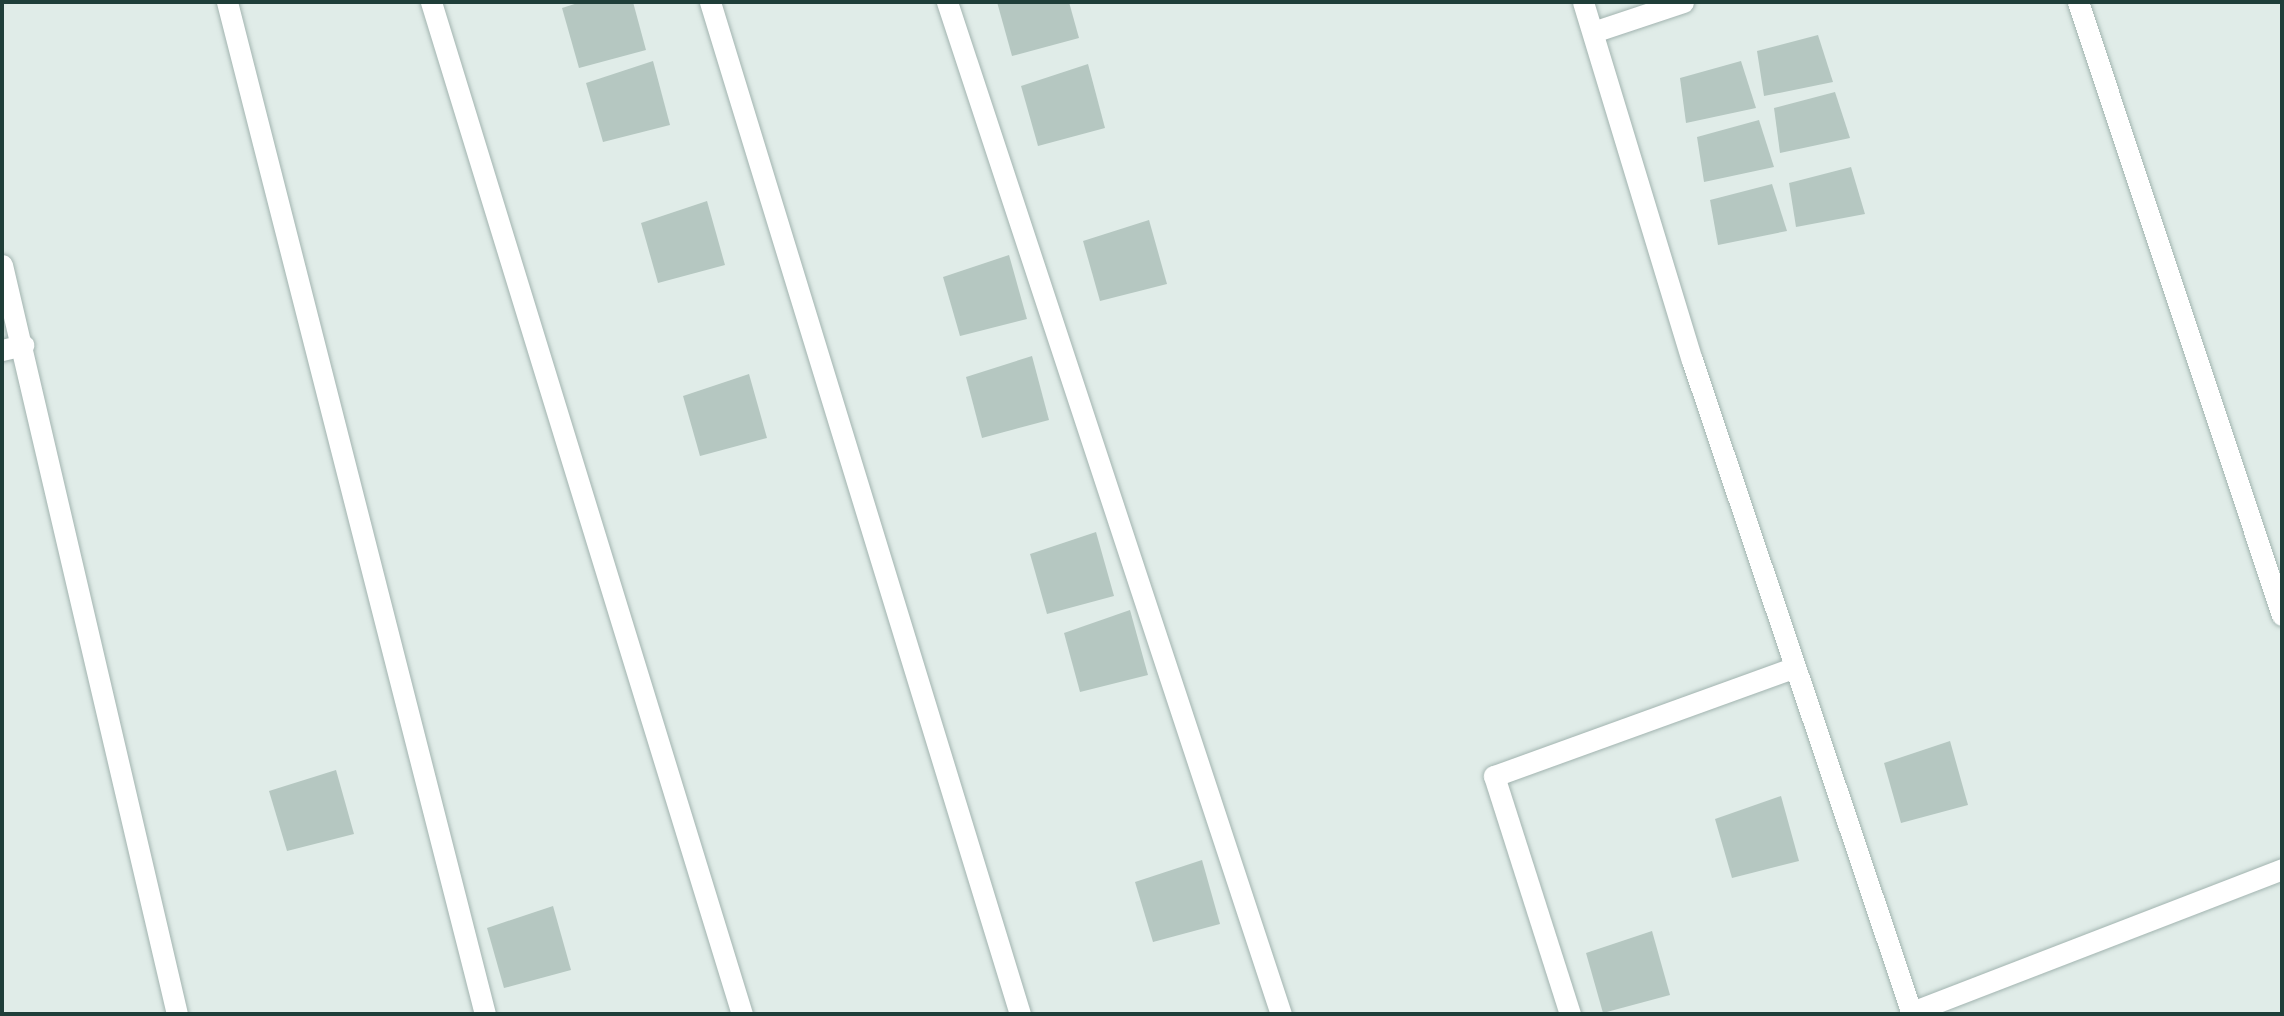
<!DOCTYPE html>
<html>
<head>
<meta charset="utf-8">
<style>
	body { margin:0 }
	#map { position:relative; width:2284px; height:1016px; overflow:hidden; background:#e0ece8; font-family:Poppins,sans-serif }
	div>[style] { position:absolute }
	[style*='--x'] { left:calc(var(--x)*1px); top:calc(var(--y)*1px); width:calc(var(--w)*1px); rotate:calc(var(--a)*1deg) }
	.building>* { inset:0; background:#b5c7c1 }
	.roads { filter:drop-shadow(0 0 2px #a2b4b0) drop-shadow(0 0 2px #a2b4b0) }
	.minor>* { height:21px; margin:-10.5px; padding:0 10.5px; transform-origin:10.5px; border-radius:10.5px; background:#fff }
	span { translate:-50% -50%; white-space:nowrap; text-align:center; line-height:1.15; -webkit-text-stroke:5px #f0f8f5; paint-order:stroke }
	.frame { position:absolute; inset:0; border:4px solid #1f3e39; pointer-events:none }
</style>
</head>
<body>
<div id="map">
	<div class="building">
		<div style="clip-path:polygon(581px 2px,633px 2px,646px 50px,579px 68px,562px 8px)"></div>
		<div style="clip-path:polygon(997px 2px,1069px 2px,1079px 38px,1012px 56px)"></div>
		<div style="clip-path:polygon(1818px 35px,1833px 82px,1764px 96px,1757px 51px)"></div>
		<div style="clip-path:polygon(653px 61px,670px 125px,603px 142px,586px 83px)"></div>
		<div style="clip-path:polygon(1741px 61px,1756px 108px,1686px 123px,1680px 78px)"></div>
		<div style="clip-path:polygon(1088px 64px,1105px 128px,1038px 146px,1021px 86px)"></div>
		<div style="clip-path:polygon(1835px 92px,1850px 138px,1780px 153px,1774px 108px)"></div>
		<div style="clip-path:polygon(1759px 120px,1774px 167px,1704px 182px,1697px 137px)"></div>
		<div style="clip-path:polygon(1851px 167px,1865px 214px,1796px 227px,1789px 183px)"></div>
		<div style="clip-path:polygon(1772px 184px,1787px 231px,1718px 245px,1710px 200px)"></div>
		<div style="clip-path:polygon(707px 201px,725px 265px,658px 283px,641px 223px)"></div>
		<div style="clip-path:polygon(1149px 220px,1167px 284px,1100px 301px,1083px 241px)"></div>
		<div style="clip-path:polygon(1009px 255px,1027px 319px,960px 336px,943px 277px)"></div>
		<div style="clip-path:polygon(1032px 356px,1049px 420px,982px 438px,966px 377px)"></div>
		<div style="clip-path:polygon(749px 374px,767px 438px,700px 456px,683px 396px)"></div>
		<div style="clip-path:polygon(1096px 532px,1114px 596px,1047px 614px,1030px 554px)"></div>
		<div style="clip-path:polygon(1130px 610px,1148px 675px,1080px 692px,1064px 633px)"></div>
		<div style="clip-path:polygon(1950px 741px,1968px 805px,1901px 823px,1884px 763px)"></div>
		<div style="clip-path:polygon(336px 770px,354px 834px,287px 851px,269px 791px)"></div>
		<div style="clip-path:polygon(1781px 796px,1799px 861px,1732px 878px,1715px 819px)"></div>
		<div style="clip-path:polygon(1202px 860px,1220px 924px,1153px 942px,1135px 882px)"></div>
		<div style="clip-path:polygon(553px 906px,571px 970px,504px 988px,487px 928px)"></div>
		<div style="clip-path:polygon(1652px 931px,1670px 995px,1603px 1013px,1586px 953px)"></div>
	</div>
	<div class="roads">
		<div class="minor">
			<div style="--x:227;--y:2;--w:1044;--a:75.7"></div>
			<div style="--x:431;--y:2;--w:1059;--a:72.92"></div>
			<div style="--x:710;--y:2;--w:1058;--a:72.97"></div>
			<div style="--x:947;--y:2;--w:1066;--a:71.74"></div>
			<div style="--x:1583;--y:2;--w:374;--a:73.1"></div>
			<div style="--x:1692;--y:360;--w:690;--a:71.41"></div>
			<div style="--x:2078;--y:2;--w:646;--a:71.59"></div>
			<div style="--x:1593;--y:32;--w:95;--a:-18.4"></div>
			<div style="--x:2;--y:265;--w:769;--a:76.85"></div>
			<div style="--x:2;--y:350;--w:22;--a:-13"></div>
			<div style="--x:1912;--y:1012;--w:397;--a:-21.1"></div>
			<div style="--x:1570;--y:1014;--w:250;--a:-107.7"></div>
			<div style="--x:1494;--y:776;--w:320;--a:-19.9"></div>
		</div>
	</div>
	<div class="frame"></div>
</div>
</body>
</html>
